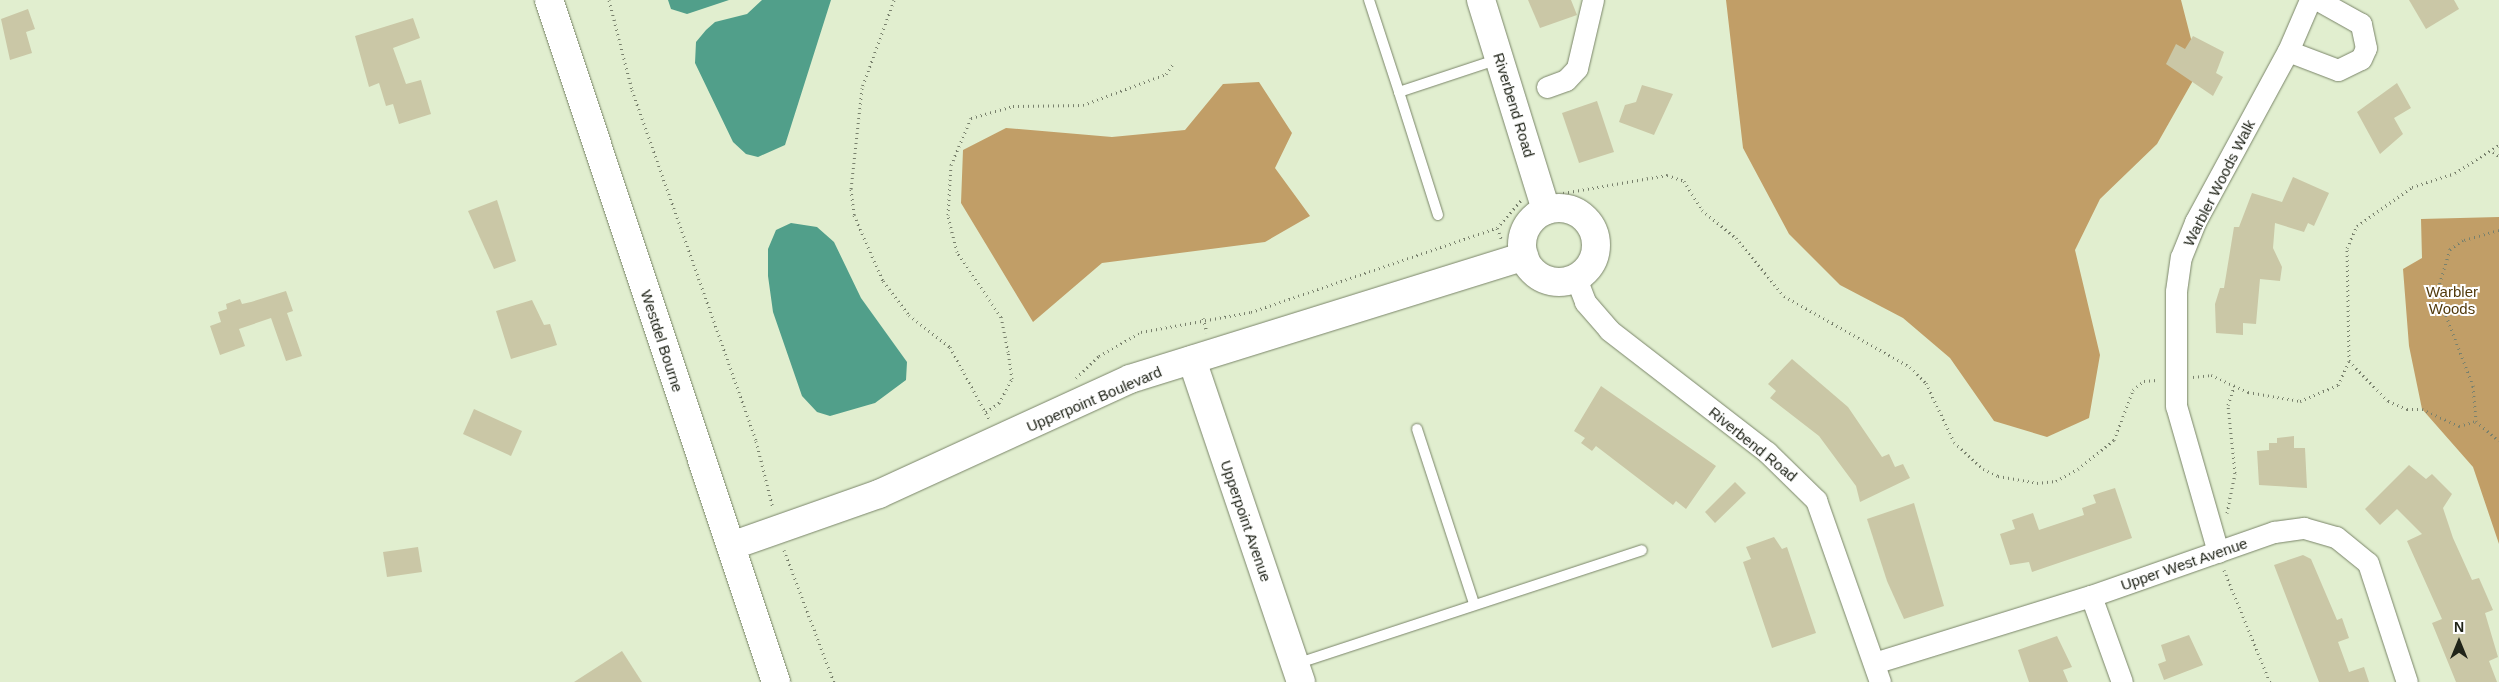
<!DOCTYPE html>
<html>
<head>
<meta charset="utf-8">
<style>
	body { margin:0 }
	#map { position:relative; width:2499px; height:682px; overflow:hidden; background:#e1eecf; font-family:Arial,sans-serif }
	div>[style] { position:absolute }
	[style*='--x'] { left:calc(var(--x)*1px); top:calc(var(--y)*1px); width:calc(var(--w)*1px); rotate:calc(var(--a)*1deg) }
	.forest>* { inset:0; background:#c19e67 }
	.water>* { inset:0; background:#519f8a }
	.building>* { inset:0; background:#cac7a6 }
	.path>* { height:3px; margin-top:-1.5px; transform-origin:0; background:repeating-linear-gradient(90deg,#79816d 0 1px,transparent 0 5px) }
	.roads { filter:drop-shadow(0 0 1px #7a8569) drop-shadow(0 0 1px #7a8569) }
	.lane>* { height:10px; margin:-5px; padding:0 5px; transform-origin:5px; border-radius:5px; background:#fff }
	.street>* { height:21px; margin:-10.5px; padding:0 10.5px; transform-origin:10.5px; border-radius:10.5px; background:#fff }
	.secondary>* { height:28px; margin:-14px; padding:0 14px; transform-origin:14px; border-radius:14px; background:#fff }
	.secondary>.ring { margin:-14px; padding:0; box-sizing:content-box; background:none; border:28px solid #fff; border-radius:50% }
	span { translate:-50% -50%; white-space:nowrap; text-align:center; line-height:1.15; -webkit-text-stroke:4px #fff; paint-order:stroke }
	.street-label { font-size:15px; color:#202419 }
	.park-label { font-size:15px; color:#523a0c }
	.north { position:absolute; left:2434px; top:617px; width:50px; height:50px; -webkit-text-stroke:4px #fff; paint-order:stroke; rotate:0deg; font-size:14px; font-weight:700; line-height:20px; text-align:center; color:#202419 }
	.north::after { content:''; display:block; margin:auto; width:18px; height:22px; background:#202419; clip-path:polygon(50% 0,100% 100%,50% 72%,0 100%) }
</style>
</head>
<body>
<div id="map">
	<div class="forest">
		<div style="clip-path:polygon(1726px 0,2181px 0,2199px 70px,2157px 144px,2100px 199px,2075px 250px,2100px 355px,2089px 418px,2047px 437px,1994px 421px,1950px 358px,1903px 318px,1840px 285px,1789px 234px,1743px 148px)"></div>
		<div style="clip-path:polygon(1259px 82px,1292px 133px,1275px 168px,1310px 216px,1265px 242px,1102px 263px,1033px 322px,961px 203px,963px 150px,1006px 128px,1112px 137px,1185px 130px,1223px 84px)"></div>
		<div style="clip-path:polygon(2499px 217px,2499px 544px,2473px 467px,2422px 409px,2409px 346px,2403px 269px,2422px 258px,2421px 219px)"></div>
	</div>
	<div class="water">
		<div style="clip-path:polygon(668px 0,729px 0,687px 14px,671px 9px)"></div>
		<div style="clip-path:polygon(762px 0,831px 0,785px 145px,758px 157px,746px 154px,733px 142px,695px 63px,696px 42px,706px 30px,715px 22px,747px 14px)"></div>
		<div style="clip-path:polygon(791px 223px,817px 227px,834px 242px,861px 298px,907px 362px,906px 380px,875px 403px,830px 416px,817px 412px,802px 396px,773px 312px,768px 276px,768px 249px,776px 230px)"></div>
	</div>
	<div class="building">
		<div style="clip-path:polygon(1528px 0,1571px 0,1577px 15px,1540px 28px)"></div>
		<div style="clip-path:polygon(2409px 0,2454px 0,2459px 9px,2426px 29px)"></div>
		<div style="clip-path:polygon(28px 9px,35px 29px,26px 32px,32px 53px,10px 60px,1px 19px)"></div>
		<div style="clip-path:polygon(413px 18px,420px 38px,393px 48px,406px 84px,421px 80px,431px 114px,399px 124px,393px 104px,386px 106px,379px 83px,369px 87px,355px 36px)"></div>
		<div style="clip-path:polygon(2193px 36px,2224px 52px,2216px 73px,2223px 77px,2213px 96px,2166px 64px,2176px 44px,2185px 49px)"></div>
		<div style="clip-path:polygon(2397px 83px,2411px 108px,2394px 118px,2403px 134px,2380px 154px,2357px 112px)"></div>
		<div style="clip-path:polygon(1642px 85px,1673px 94px,1654px 135px,1619px 122px,1625px 105px,1636px 102px)"></div>
		<div style="clip-path:polygon(1597px 101px,1614px 152px,1579px 163px,1562px 113px)"></div>
		<div style="clip-path:polygon(2293px 177px,2329px 193px,2314px 226px,2308px 223px,2304px 232px,2275px 223px,2273px 248px,2282px 267px,2280px 281px,2260px 279px,2256px 324px,2243px 323px,2243px 335px,2216px 333px,2215px 304px,2220px 288px,2224px 288px,2234px 227px,2239px 227px,2252px 193px,2282px 202px)"></div>
		<div style="clip-path:polygon(497px 200px,516px 261px,494px 269px,468px 211px)"></div>
		<div style="clip-path:polygon(286px 291px,293px 311px,287px 313px,302px 356px,286px 361px,271px 318px,239px 329px,245px 346px,220px 355px,210px 326px,221px 322px,218px 312px,227px 309px,226px 304px,240px 299px,242px 304px,251px 302px)"></div>
		<div style="clip-path:polygon(532px 300px,544px 325px,550px 324px,557px 345px,511px 359px,496px 311px)"></div>
		<div style="clip-path:polygon(1792px 359px,1848px 407px,1882px 457px,1889px 454px,1895px 467px,1903px 464px,1910px 478px,1860px 502px,1856px 486px,1819px 436px,1770px 398px,1776px 391px,1768px 384px)"></div>
		<div style="clip-path:polygon(1601px 386px,1716px 466px,1686px 509px,1676px 501px,1673px 505px,1596px 446px,1592px 451px,1581px 443px,1585px 438px,1574px 431px)"></div>
		<div style="clip-path:polygon(474px 409px,522px 431px,511px 456px,463px 434px)"></div>
		<div style="clip-path:polygon(2294px 436px,2294px 448px,2305px 448px,2307px 488px,2259px 485px,2257px 451px,2269px 450px,2269px 443px,2277px 443px,2277px 438px)"></div>
		<div style="clip-path:polygon(2409px 465px,2426px 479px,2432px 474px,2452px 494px,2443px 508px,2453px 538px,2472px 580px,2479px 578px,2493px 610px,2485px 613px,2498px 657px,2489px 661px,2497px 682px,2456px 682px,2432px 623px,2442px 619px,2407px 541px,2422px 534px,2397px 509px,2380px 525px,2365px 509px)"></div>
		<div style="clip-path:polygon(1735px 482px,1746px 493px,1715px 523px,1705px 512px)"></div>
		<div style="clip-path:polygon(2115px 488px,2132px 538px,2032px 572px,2029px 562px,2010px 565px,2000px 534px,2015px 529px,2012px 520px,2033px 513px,2039px 530px,2084px 515px,2082px 508px,2096px 503px,2093px 495px)"></div>
		<div style="clip-path:polygon(1914px 503px,1944px 606px,1904px 619px,1887px 581px,1867px 519px)"></div>
		<div style="clip-path:polygon(1774px 537px,1782px 549px,1787px 547px,1816px 633px,1772px 648px,1743px 562px,1751px 559px,1746px 547px)"></div>
		<div style="clip-path:polygon(418px 547px,422px 572px,387px 577px,383px 552px)"></div>
		<div style="clip-path:polygon(2303px 555px,2311px 559px,2337px 620px,2342px 618px,2349px 638px,2338px 642px,2349px 672px,2364px 667px,2369px 682px,2319px 682px,2274px 565px)"></div>
		<div style="clip-path:polygon(2189px 635px,2203px 665px,2164px 680px,2158px 664px,2166px 661px,2161px 645px)"></div>
		<div style="clip-path:polygon(2057px 636px,2072px 667px,2063px 670px,2068px 682px,2029px 682px,2018px 650px)"></div>
		<div style="clip-path:polygon(622px 651px,642px 682px,574px 682px)"></div>
	</div>
	<div class="path">
		<div style="--x:609;--y:0;--w:93;--a:75.7"></div>
		<div style="--x:632;--y:90;--w:372;--a:70.5"></div>
		<div style="--x:756;--y:441;--w:69;--a:75.8"></div>
		<div style="--x:894;--y:0;--w:94;--a:110"></div>
		<div style="--x:862;--y:88;--w:102;--a:96.2"></div>
		<div style="--x:851;--y:189;--w:26;--a:83"></div>
		<div style="--x:854;--y:215;--w:72;--a:66.3"></div>
		<div style="--x:883;--y:281;--w:43;--a:52.6"></div>
		<div style="--x:909;--y:315;--w:52;--a:38"></div>
		<div style="--x:950;--y:347;--w:82;--a:61.6"></div>
		<div style="--x:2493;--y:152;--w:7;--a:34"></div>
		<div style="--x:1563;--y:193;--w:106;--a:-9.8"></div>
		<div style="--x:1667;--y:175;--w:18;--a:19"></div>
		<div style="--x:1684;--y:181;--w:34;--a:58"></div>
		<div style="--x:1702;--y:210;--w:44;--a:39.5"></div>
		<div style="--x:1736;--y:238;--w:75;--a:50.4"></div>
		<div style="--x:1784;--y:296;--w:145;--a:29.4"></div>
		<div style="--x:1910;--y:367;--w:23;--a:45"></div>
		<div style="--x:1926;--y:383;--w:65;--a:64.6"></div>
		<div style="--x:1954;--y:442;--w:40;--a:43"></div>
		<div style="--x:1983;--y:469;--w:17;--a:25"></div>
		<div style="--x:1998;--y:476;--w:40;--a:10"></div>
		<div style="--x:2037;--y:483;--w:19;--a:-6"></div>
		<div style="--x:2056;--y:481;--w:25;--a:-29"></div>
		<div style="--x:2078;--y:469;--w:46;--a:-38.9"></div>
		<div style="--x:2114;--y:440;--w:53;--a:-69.2"></div>
		<div style="--x:2133;--y:390;--w:14;--a:-39"></div>
		<div style="--x:2144;--y:381;--w:13;--a:-4"></div>
		<div style="--x:1497;--y:228;--w:11;--a:68"></div>
		<div style="--x:2499;--y:230;--w:37;--a:164"></div>
		<div style="--x:2463;--y:240;--w:16;--a:145"></div>
		<div style="--x:2450;--y:249;--w:45;--a:106.8"></div>
		<div style="--x:2437;--y:292;--w:101;--a:69"></div>
		<div style="--x:2473;--y:386;--w:35;--a:85"></div>
		<div style="--x:2476;--y:421;--w:30;--a:41"></div>
		<div style="--x:1203;--y:318;--w:15;--a:74"></div>
		<div style="--x:2349;--y:361;--w:56;--a:45.7"></div>
		<div style="--x:2388;--y:401;--w:21;--a:23"></div>
		<div style="--x:2407;--y:409;--w:15;--a:0"></div>
		<div style="--x:2422;--y:409;--w:41;--a:24.7"></div>
		<div style="--x:2459;--y:426;--w:18;--a:-16"></div>
		<div style="--x:2193;--y:377;--w:18;--a:-6"></div>
		<div style="--x:2211;--y:375;--w:41;--a:24.7"></div>
		<div style="--x:2248;--y:392;--w:53;--a:9.8"></div>
		<div style="--x:2300;--y:401;--w:41;--a:-22.8"></div>
		<div style="--x:2338;--y:385;--w:26;--a:-65"></div>
		<div style="--x:2349;--y:361;--w:113;--a:-91"></div>
		<div style="--x:2347;--y:248;--w:24;--a:-66"></div>
		<div style="--x:2357;--y:226;--w:67;--a:-35.3"></div>
		<div style="--x:2412;--y:187;--w:45;--a:-18"></div>
		<div style="--x:2455;--y:173;--w:52;--a:-32.5"></div>
		<div style="--x:1076;--y:378;--w:32;--a:-44"></div>
		<div style="--x:1099;--y:356;--w:48;--a:-29.7"></div>
		<div style="--x:1141;--y:332;--w:112;--a:-10.3"></div>
		<div style="--x:1251;--y:312;--w:260;--a:-18.9"></div>
		<div style="--x:1497;--y:228;--w:37;--a:-49"></div>
		<div style="--x:986;--y:412;--w:16;--a:-35"></div>
		<div style="--x:999;--y:403;--w:27;--a:-62"></div>
		<div style="--x:1012;--y:379;--w:27;--a:-98"></div>
		<div style="--x:1008;--y:352;--w:36;--a:-101"></div>
		<div style="--x:1001;--y:317;--w:78;--a:-124.1"></div>
		<div style="--x:957;--y:252;--w:38;--a:-104"></div>
		<div style="--x:948;--y:215;--w:50;--a:-86.6"></div>
		<div style="--x:951;--y:165;--w:51;--a:-66.9"></div>
		<div style="--x:971;--y:118;--w:44;--a:-15.9"></div>
		<div style="--x:1013;--y:106;--w:70;--a:-0.8"></div>
		<div style="--x:1083;--y:105;--w:89;--a:-20.5"></div>
		<div style="--x:1166;--y:74;--w:14;--a:-56"></div>
		<div style="--x:2227;--y:513;--w:41;--a:-78.7"></div>
		<div style="--x:2235;--y:473;--w:68;--a:-95.9"></div>
		<div style="--x:2228;--y:405;--w:20;--a:-72"></div>
		<div style="--x:784;--y:550;--w:141;--a:69.3"></div>
		<div style="--x:2224;--y:570;--w:121;--a:67.7"></div>
	</div>
	<div class="roads">
		<div class="lane">
			<div style="--x:1369;--y:0;--w:97;--a:71.9"></div>
			<div style="--x:1438;--y:215;--w:129;--a:-107.6"></div>
			<div style="--x:1399;--y:92;--w:105;--a:-18.3"></div>
			<div style="--x:1417;--y:429;--w:183;--a:71.9"></div>
			<div style="--x:1296;--y:664;--w:364;--a:-18.2"></div>
		</div>
		<div class="street">
			<div style="--x:2288;--y:51;--w:53;--a:20.8"></div>
			<div style="--x:2338;--y:70;--w:25;--a:-26"></div>
			<div style="--x:2361;--y:59;--w:12;--a:-66"></div>
			<div style="--x:2366;--y:48;--w:25;--a:-102"></div>
			<div style="--x:2361;--y:24;--w:49;--a:-150.8"></div>
			<div style="--x:1547;--y:87;--w:20;--a:-20"></div>
			<div style="--x:1566;--y:80;--w:16;--a:-47"></div>
			<div style="--x:1577;--y:68;--w:70;--a:-76.8"></div>
			<div style="--x:1576;--y:278;--w:26;--a:69"></div>
			<div style="--x:1585;--y:302;--w:37;--a:49"></div>
			<div style="--x:1609;--y:330;--w:200;--a:37.7"></div>
			<div style="--x:1767;--y:452;--w:69;--a:44.4"></div>
			<div style="--x:1816;--y:500;--w:193;--a:70.6"></div>
			<div style="--x:2218;--y:552;--w:152;--a:-106"></div>
			<div style="--x:2176;--y:406;--w:115;--a:-90"></div>
			<div style="--x:2176;--y:291;--w:34;--a:-82"></div>
			<div style="--x:2181;--y:257;--w:38;--a:-68"></div>
			<div style="--x:2195;--y:222;--w:195;--a:-61.5"></div>
			<div style="--x:2288;--y:51;--w:56;--a:-66.7"></div>
			<div style="--x:2091;--y:596;--w:91;--a:70.2"></div>
			<div style="--x:1874;--y:663;--w:227;--a:-17.2"></div>
			<div style="--x:2091;--y:596;--w:194;--a:-19.3"></div>
			<div style="--x:2274;--y:532;--w:30;--a:-8"></div>
			<div style="--x:2304;--y:528;--w:33;--a:16"></div>
			<div style="--x:2336;--y:537;--w:41;--a:39.1"></div>
			<div style="--x:2368;--y:563;--w:125;--a:71.9"></div>
		</div>
		<div class="secondary">
			<div style="--x:549;--y:0;--w:719;--a:71.59"></div>
			<div style="--x:1481;--y:0;--w:220;--a:72.8"></div>
			<div class="ring" style="left:1522px;top:208px;width:46px;height:46px"></div>
			<div style="--x:1192;--y:360;--w:340;--a:71.3"></div>
			<div style="--x:731;--y:546;--w:157;--a:-19.4"></div>
			<div style="--x:879;--y:494;--w:276;--a:-24.6"></div>
			<div style="--x:1130;--y:379;--w:413;--a:-17.3"></div>
		</div>
	</div>
	<div class="street-label">
		<span style="left:1514px;top:105px;rotate:73deg">Riverbend Road</span>
		<span style="left:2219px;top:183px;rotate:-63deg">Warbler Woods Walk</span>
		<span style="left:662px;top:341px;rotate:72deg">Westdel Bourne</span>
		<span style="left:1094px;top:399px;rotate:-23deg">Upperpoint Boulevard</span>
		<span style="left:1753px;top:444px;rotate:39deg">Riverbend Road</span>
		<span style="left:1246px;top:521px;rotate:71deg">Upperpoint Avenue</span>
		<span style="left:2184px;top:564px;rotate:-19deg">Upper West Avenue</span>
	</div>
	<div class="park-label">
		<span style="left:2452px;top:300px">Warbler<br>Woods</span>
	</div>
	<div class="north">N</div>
</div>
</body>
</html>
